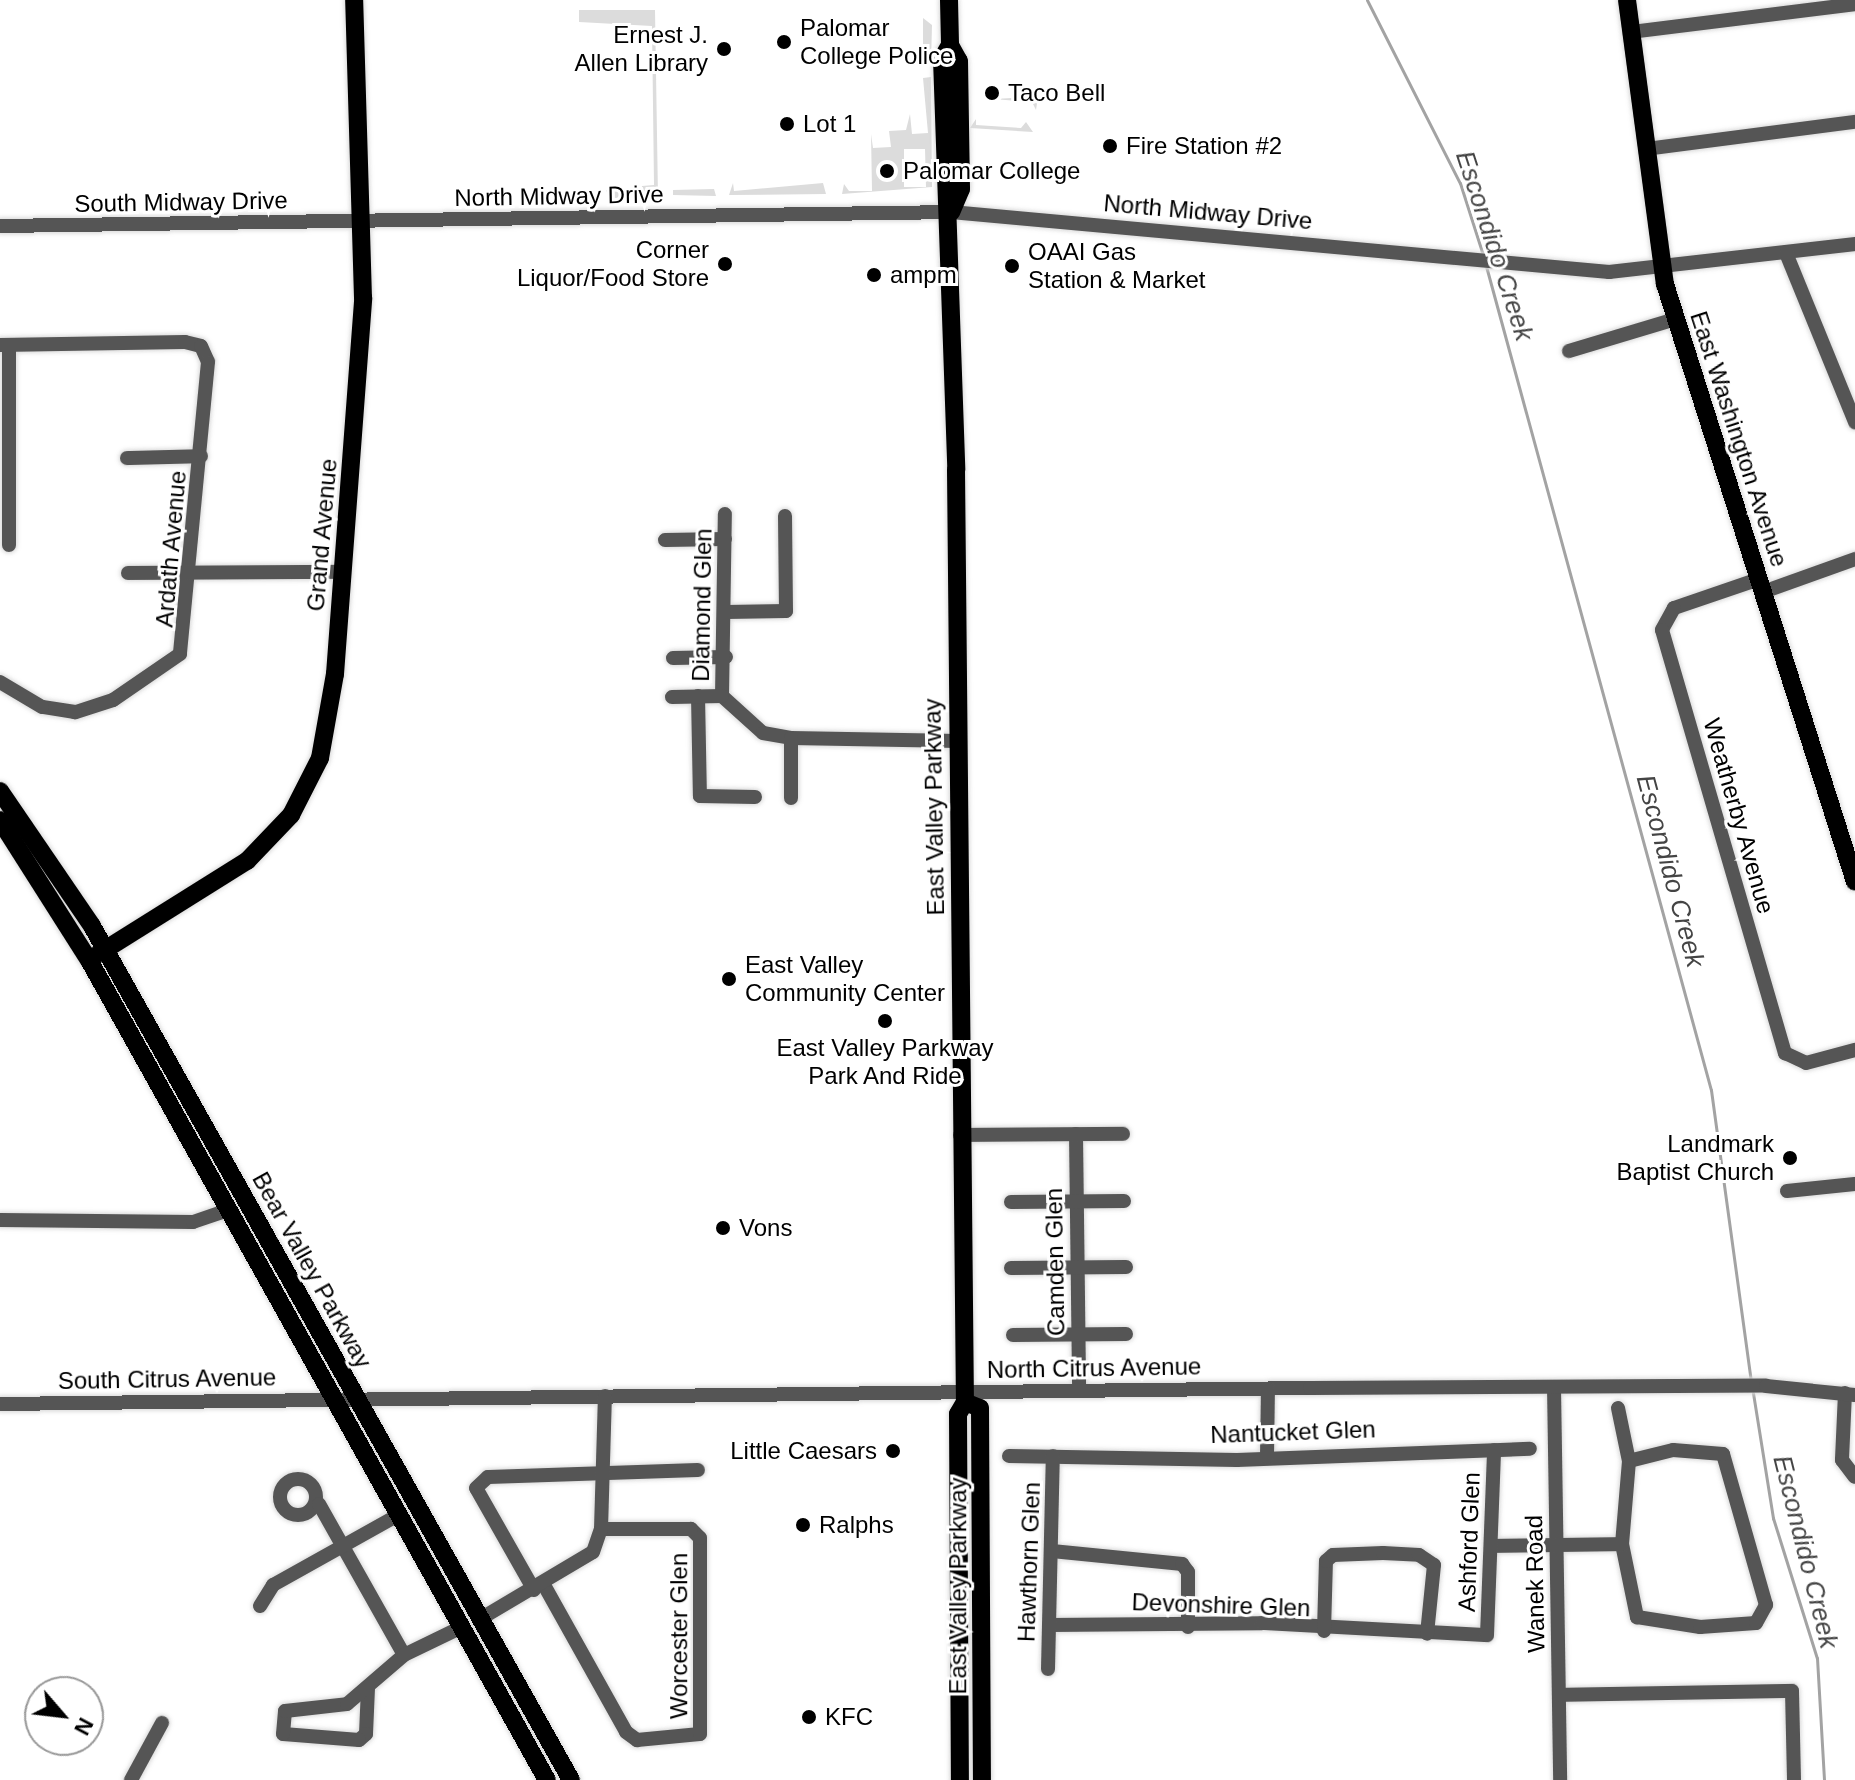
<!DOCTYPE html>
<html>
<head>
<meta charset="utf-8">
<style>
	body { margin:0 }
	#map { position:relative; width:1855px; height:1780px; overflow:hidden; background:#fff; font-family:Arial,sans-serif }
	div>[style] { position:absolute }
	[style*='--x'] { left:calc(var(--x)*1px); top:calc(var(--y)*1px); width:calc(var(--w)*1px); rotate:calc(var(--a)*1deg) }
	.green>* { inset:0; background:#dcdcdc }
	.stream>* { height:3px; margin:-1.5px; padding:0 1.5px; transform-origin:1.5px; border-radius:1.5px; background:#a3a3a3 }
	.roads { filter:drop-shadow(0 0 2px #dbdbdb) drop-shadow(0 0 2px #dbdbdb) }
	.minor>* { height:14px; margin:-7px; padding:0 7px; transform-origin:7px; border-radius:7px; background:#555 }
	.minor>.ring { margin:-7px; padding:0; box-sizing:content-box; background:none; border:14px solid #555; border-radius:50% }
	.major>* { height:18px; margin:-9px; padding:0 9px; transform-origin:9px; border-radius:9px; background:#000 }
	.dots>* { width:22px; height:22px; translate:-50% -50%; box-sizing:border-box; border:4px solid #fff; border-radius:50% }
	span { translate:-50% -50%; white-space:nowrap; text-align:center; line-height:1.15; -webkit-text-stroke:6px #fff; paint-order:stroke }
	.poi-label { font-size:24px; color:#000 }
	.left { translate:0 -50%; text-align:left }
	.right { translate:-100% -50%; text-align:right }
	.street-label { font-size:24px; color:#000 }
	.water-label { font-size:26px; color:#444; font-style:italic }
	.north { position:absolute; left:24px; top:1676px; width:80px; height:80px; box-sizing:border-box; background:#fff; border:2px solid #999; border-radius:50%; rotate:118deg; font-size:22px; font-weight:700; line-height:32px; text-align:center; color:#000 }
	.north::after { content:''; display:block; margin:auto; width:28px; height:36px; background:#000; clip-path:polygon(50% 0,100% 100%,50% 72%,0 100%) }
</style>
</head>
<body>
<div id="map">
	<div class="green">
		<div style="clip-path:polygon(579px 10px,655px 10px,658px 197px,609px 198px,606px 190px,641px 193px,642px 186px,654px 185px,652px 26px,579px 22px)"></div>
		<div style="clip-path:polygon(923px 18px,932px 25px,931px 63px,923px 60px)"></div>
		<div style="clip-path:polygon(evenodd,931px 77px,932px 187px,842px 194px,844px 184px,849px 191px,872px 191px,871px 134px,873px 148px,891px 147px,889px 131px,906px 130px,910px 114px,912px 134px,928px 133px,923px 78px,931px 77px,904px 149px,925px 149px,926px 187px,904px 187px,904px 149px)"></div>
		<div style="clip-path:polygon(1012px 84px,1038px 97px,1036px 110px,1032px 102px,993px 99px,1012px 98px,1013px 86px,1006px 85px)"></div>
		<div style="clip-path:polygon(976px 119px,976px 125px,1021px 128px,1026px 122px,1033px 132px,970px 128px)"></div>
		<div style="clip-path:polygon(733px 183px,734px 191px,823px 183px,826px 194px,729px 195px)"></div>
		<div style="clip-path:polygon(714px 189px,716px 196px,673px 195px,673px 190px)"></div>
	</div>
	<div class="stream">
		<div style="--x:1367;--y:0;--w:205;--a:63.1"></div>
		<div style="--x:1460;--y:183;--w:76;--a:72.3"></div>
		<div style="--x:1486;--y:266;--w:854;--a:74.73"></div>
		<div style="--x:1711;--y:1090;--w:294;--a:82.2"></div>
		<div style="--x:1753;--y:1393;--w:127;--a:80.9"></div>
		<div style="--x:1773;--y:1518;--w:147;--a:72.6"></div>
		<div style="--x:1817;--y:1658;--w:122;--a:86.7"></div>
	</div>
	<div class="roads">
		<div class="minor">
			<div style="--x:1631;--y:32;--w:226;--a:-7.1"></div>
			<div style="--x:1646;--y:149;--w:211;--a:-7.4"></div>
			<div style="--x:0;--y:226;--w:951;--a:-0.84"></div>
			<div style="--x:951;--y:212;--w:661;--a:5.21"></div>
			<div style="--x:1609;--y:272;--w:248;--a:-6.5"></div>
			<div style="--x:1786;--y:253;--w:183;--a:67.8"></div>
			<div style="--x:0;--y:345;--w:185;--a:-0.9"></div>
			<div style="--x:185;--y:342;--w:16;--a:14"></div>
			<div style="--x:201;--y:346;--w:17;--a:66"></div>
			<div style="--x:208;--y:362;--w:293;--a:95.5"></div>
			<div style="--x:180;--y:654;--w:81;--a:145.5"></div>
			<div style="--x:113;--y:700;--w:40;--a:162"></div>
			<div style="--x:75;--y:712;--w:33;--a:-171"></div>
			<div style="--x:42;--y:707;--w:49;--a:-149.2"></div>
			<div style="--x:9;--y:345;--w:200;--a:90"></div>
			<div style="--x:1569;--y:351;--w:112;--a:-16.7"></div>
			<div style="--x:127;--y:458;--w:74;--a:-1.5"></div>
			<div style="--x:665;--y:540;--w:60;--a:-1"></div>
			<div style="--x:128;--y:573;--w:215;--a:-0.3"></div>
			<div style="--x:1759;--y:579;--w:90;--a:161.2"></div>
			<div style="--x:1674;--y:608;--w:25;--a:119"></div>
			<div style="--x:1662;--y:630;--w:441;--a:73.8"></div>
			<div style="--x:1785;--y:1053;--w:23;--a:25"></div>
			<div style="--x:1806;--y:1063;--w:51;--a:-14.9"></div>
			<div style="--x:1763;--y:592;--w:98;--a:-19.7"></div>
			<div style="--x:726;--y:612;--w:60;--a:-1"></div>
			<div style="--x:786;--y:611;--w:95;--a:-90.6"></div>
			<div style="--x:673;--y:658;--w:53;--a:-1.1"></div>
			<div style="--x:698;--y:696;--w:100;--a:88.9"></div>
			<div style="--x:700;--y:796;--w:55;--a:1"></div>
			<div style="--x:722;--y:696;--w:55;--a:42.1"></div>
			<div style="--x:763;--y:733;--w:28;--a:10"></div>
			<div style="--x:791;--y:738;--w:168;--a:1"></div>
			<div style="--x:722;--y:696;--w:182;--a:-89.1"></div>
			<div style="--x:672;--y:697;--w:50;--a:-1.1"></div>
			<div style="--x:791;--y:798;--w:60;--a:-90"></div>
			<div style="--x:1076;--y:1134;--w:255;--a:89.3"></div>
			<div style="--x:960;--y:1135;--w:163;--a:-0.4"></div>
			<div style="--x:1787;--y:1191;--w:68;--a:-5.9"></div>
			<div style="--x:1011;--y:1202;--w:113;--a:-0.5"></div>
			<div style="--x:0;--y:1220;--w:193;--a:0.6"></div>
			<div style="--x:193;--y:1222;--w:36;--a:-19"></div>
			<div style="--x:1011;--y:1268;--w:115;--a:-0.5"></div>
			<div style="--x:1013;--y:1335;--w:113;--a:-0.5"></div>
			<div style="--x:1554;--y:1387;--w:393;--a:89.1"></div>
			<div style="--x:1845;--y:1393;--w:67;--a:92.6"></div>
			<div style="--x:1842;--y:1460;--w:21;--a:53"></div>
			<div style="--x:0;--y:1404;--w:1310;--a:-0.7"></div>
			<div style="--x:1310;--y:1388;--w:456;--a:-0.3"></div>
			<div style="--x:1766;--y:1386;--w:89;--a:5.8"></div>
			<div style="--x:1618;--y:1408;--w:54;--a:78.3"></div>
			<div style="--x:1629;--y:1461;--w:83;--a:94.8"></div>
			<div style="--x:1622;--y:1544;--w:75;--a:78.4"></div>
			<div style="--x:1637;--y:1617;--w:64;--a:9"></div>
			<div style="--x:1700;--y:1627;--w:56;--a:-4.1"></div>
			<div style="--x:1756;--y:1623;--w:21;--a:-61"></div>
			<div style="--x:1766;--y:1605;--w:157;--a:-105.9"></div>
			<div style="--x:1723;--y:1454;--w:50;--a:-175.4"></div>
			<div style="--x:1673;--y:1450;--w:45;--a:166"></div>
			<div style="--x:1009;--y:1456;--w:228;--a:1"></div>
			<div style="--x:1237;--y:1460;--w:293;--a:-2.2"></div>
			<div style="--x:1267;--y:1457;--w:68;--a:-89.2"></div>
			<div class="ring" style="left:280px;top:1479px;width:22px;height:22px"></div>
			<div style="--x:319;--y:1504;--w:173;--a:60.6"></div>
			<div style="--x:1494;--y:1546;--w:128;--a:-0.9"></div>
			<div style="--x:1052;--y:1551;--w:131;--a:5.7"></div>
			<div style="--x:1182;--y:1564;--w:10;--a:53"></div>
			<div style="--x:1188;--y:1572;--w:55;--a:90"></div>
			<div style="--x:544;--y:1585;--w:168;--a:60.8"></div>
			<div style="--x:626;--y:1732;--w:14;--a:36"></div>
			<div style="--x:637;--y:1740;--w:63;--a:-5.4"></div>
			<div style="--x:700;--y:1734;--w:196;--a:-90"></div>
			<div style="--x:700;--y:1538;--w:13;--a:-135"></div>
			<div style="--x:691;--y:1529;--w:90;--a:180"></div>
			<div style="--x:534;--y:1590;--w:117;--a:-119.6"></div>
			<div style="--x:476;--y:1488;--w:16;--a:-43"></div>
			<div style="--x:488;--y:1477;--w:210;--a:-1.9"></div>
			<div style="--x:260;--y:1606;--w:25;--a:-58"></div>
			<div style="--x:273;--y:1585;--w:143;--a:-29.2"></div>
			<div style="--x:480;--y:1619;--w:131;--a:-30.7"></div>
			<div style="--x:593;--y:1552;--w:24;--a:-71"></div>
			<div style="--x:601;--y:1529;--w:133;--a:-88.3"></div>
			<div style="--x:1049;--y:1625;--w:213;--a:-0.5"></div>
			<div style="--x:1262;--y:1623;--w:225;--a:3.1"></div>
			<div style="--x:1487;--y:1635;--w:185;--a:-87.8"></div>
			<div style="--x:1324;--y:1631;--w:70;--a:-88.4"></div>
			<div style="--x:1326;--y:1561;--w:9;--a:-41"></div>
			<div style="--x:1333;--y:1555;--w:50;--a:-2.3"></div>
			<div style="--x:1383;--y:1553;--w:36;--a:3"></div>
			<div style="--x:1419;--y:1555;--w:18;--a:34"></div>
			<div style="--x:1434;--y:1565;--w:69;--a:95.8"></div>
			<div style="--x:1048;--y:1669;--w:213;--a:-88.7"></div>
			<div style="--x:368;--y:1688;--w:46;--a:92.5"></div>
			<div style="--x:366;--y:1734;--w:9;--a:139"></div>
			<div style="--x:359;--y:1740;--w:76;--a:-175.5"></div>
			<div style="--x:283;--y:1734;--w:23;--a:-85"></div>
			<div style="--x:285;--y:1711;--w:62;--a:-6.4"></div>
			<div style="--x:347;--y:1704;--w:75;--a:-40.7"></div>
			<div style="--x:404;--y:1655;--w:64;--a:-25.8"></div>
			<div style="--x:1559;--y:1695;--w:233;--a:-1"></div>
			<div style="--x:1792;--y:1691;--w:89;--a:88.7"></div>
			<div style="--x:131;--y:1780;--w:65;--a:-61.5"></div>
		</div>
		<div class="major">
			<div style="--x:949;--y:0;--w:45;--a:88.7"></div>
			<div style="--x:950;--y:45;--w:16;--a:120"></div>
			<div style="--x:942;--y:59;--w:411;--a:88"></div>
			<div style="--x:956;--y:470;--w:932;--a:89.45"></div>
			<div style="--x:965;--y:1402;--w:14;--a:120"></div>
			<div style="--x:958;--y:1414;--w:366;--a:89.7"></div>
			<div style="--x:1627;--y:0;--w:287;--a:82.4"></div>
			<div style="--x:1665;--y:284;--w:627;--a:72.37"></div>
			<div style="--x:950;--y:45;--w:18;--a:61"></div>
			<div style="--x:959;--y:61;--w:128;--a:89.1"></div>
			<div style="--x:961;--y:189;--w:25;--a:113"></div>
			<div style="--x:0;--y:791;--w:163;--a:55.7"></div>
			<div style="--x:92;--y:926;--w:979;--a:60.71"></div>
			<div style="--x:0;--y:820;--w:166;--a:57.6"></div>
			<div style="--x:89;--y:960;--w:939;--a:60.82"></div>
			<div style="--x:98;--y:954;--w:176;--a:-32"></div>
			<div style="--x:247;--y:861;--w:64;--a:-46.3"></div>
			<div style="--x:291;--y:815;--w:64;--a:-63"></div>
			<div style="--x:320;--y:758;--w:85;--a:-79.9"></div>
			<div style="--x:335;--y:674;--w:377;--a:-85.7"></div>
			<div style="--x:363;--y:298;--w:298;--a:-91.7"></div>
			<div style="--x:965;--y:1402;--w:16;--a:22"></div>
			<div style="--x:980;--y:1408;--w:372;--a:89.7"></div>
		</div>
	</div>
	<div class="dots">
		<div style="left:784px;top:42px;background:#000"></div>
		<div style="left:724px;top:49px;background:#000"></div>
		<div style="left:992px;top:93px;background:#000"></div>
		<div style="left:787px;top:124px;background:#000"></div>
		<div style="left:1110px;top:146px;background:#000"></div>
		<div style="left:887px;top:171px;background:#000"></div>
		<div style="left:725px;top:264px;background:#000"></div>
		<div style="left:1012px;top:266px;background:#000"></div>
		<div style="left:874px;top:275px;background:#000"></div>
		<div style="left:729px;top:979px;background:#000"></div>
		<div style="left:885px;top:1021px;background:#000"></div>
		<div style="left:1790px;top:1158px;background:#000"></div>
		<div style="left:723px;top:1228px;background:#000"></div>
		<div style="left:893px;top:1451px;background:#000"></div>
		<div style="left:803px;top:1525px;background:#000"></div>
		<div style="left:809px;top:1717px;background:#000"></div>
	</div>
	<div class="poi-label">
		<span class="left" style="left:800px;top:42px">Palomar<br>College Police</span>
		<span class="right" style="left:708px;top:49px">Ernest J.<br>Allen Library</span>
		<span class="left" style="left:1008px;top:93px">Taco Bell</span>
		<span class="left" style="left:803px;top:124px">Lot 1</span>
		<span class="left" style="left:1126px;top:146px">Fire Station #2</span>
		<span class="left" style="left:903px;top:171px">Palomar College</span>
		<span class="right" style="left:709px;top:264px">Corner<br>Liquor/Food Store</span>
		<span class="left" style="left:1028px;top:266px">OAAI Gas<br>Station &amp; Market</span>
		<span class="left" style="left:890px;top:275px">ampm</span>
		<span class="left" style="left:745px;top:979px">East Valley<br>Community Center</span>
		<span style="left:885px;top:1062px">East Valley Parkway<br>Park And Ride</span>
		<span class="right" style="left:1774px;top:1158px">Landmark<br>Baptist Church</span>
		<span class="left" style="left:739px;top:1228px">Vons</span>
		<span class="right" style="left:877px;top:1451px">Little Caesars</span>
		<span class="left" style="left:819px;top:1525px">Ralphs</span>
		<span class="left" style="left:825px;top:1717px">KFC</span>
	</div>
	<div class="street-label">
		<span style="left:559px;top:196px;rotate:-1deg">North Midway Drive</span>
		<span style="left:181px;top:202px;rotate:-1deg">South Midway Drive</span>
		<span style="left:1208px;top:212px;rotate:5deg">North Midway Drive</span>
		<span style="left:1739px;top:439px;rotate:72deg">East Washington Avenue</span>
		<span style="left:322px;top:535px;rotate:-85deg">Grand Avenue</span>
		<span style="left:171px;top:549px;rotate:-85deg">Ardath Avenue</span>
		<span style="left:702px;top:605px;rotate:-89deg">Diamond Glen</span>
		<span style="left:934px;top:807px;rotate:-91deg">East Valley Parkway</span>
		<span style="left:1739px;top:816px;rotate:74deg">Weatherby Avenue</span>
		<span style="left:1055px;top:1262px;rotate:-91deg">Camden Glen</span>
		<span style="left:312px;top:1270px;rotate:61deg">Bear Valley Parkway</span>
		<span style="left:1094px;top:1368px;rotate:-1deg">North Citrus Avenue</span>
		<span style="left:167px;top:1379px;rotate:-1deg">South Citrus Avenue</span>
		<span style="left:1293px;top:1432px;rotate:-2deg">Nantucket Glen</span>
		<span style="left:1469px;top:1542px;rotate:-88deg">Ashford Glen</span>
		<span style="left:1029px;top:1562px;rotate:-88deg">Hawthorn Glen</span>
		<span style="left:1535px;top:1584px;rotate:-91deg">Wanek Road</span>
		<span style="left:958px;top:1586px;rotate:-90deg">East Valley Parkway</span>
		<span style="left:1221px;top:1605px;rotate:2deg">Devonshire Glen</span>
		<span style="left:679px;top:1636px;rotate:-90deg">Worcester Glen</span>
	</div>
	<div class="water-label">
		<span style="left:1494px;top:246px;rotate:72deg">Escondido Creek</span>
		<span style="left:1670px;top:871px;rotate:75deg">Escondido Creek</span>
		<span style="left:1805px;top:1552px;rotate:76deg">Escondido Creek</span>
	</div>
	<div class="north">N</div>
</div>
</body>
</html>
